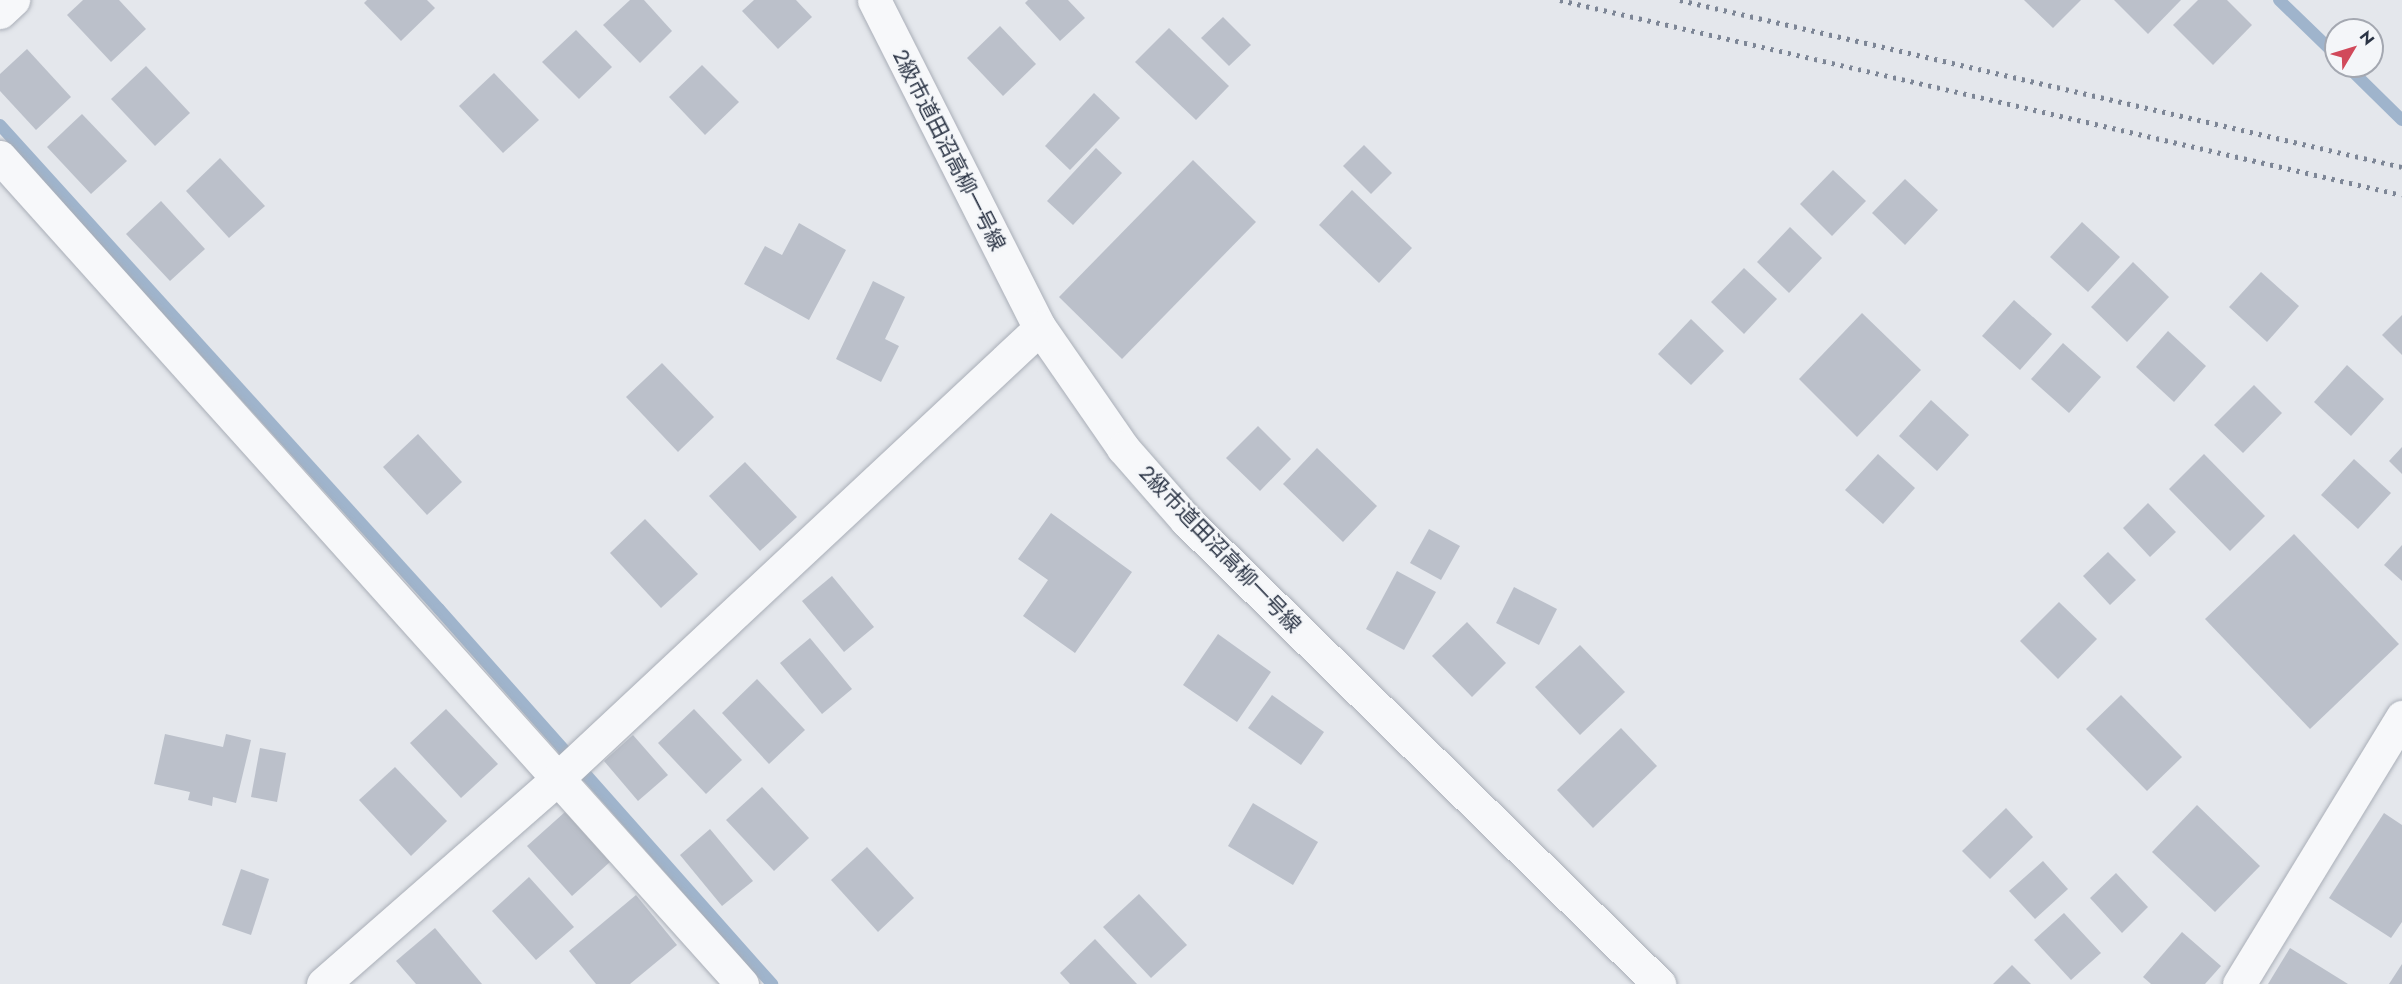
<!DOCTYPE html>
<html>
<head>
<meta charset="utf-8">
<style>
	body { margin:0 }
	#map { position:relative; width:2402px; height:984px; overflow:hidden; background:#e4e7ec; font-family:Jost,"Noto Sans JP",sans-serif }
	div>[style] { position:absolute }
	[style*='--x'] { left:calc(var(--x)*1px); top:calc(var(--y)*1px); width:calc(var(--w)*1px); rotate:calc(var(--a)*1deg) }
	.stream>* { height:12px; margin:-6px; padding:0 6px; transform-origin:6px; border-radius:6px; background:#9fb4cc }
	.building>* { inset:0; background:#bbc0ca }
	.roads { filter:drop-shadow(0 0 2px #a9aeb7) drop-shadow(0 0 2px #a9aeb7) }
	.minor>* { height:33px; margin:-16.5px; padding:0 16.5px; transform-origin:16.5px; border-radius:16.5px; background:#f7f8fa }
	.rail>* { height:4.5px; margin-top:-2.25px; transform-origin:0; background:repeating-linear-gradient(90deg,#7d8696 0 3px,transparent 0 9px) }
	span { translate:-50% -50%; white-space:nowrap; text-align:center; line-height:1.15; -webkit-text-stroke:4.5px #f4f6f9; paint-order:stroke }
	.street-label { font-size:21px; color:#2b3445 }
	.north { position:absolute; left:2324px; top:18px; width:60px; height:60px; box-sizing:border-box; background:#f4f6f9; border:2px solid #a4a8b1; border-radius:50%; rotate:52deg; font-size:16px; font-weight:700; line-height:24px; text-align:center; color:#2b3445 }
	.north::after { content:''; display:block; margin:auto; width:21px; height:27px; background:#d1495b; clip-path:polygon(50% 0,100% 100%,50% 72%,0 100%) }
</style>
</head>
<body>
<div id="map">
	<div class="stream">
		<div style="--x:2279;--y:0;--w:79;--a:44"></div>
		<div style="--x:2347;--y:66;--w:77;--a:44.5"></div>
		<div style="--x:0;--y:125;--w:653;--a:47.79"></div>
		<div style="--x:439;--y:609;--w:502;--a:48.39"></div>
	</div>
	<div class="building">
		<div style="clip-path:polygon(83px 0,119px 0,146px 29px,111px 62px,67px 15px)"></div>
		<div style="clip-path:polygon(367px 0,427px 0,435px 8px,401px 41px,364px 3px)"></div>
		<div style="clip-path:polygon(630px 0,644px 0,672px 31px,640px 63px,603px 25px)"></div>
		<div style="clip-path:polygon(754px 0,796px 0,812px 17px,778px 49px,742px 11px)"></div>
		<div style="clip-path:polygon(1028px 0,1068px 0,1085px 18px,1060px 41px,1025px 3px)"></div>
		<div style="clip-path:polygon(2024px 0,2081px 0,2053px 28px)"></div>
		<div style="clip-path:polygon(2114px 0,2181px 0,2148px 34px)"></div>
		<div style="clip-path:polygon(2198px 0,2227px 0,2252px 25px,2213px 65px,2173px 25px)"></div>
		<div style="clip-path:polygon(1223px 17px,1251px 45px,1229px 66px,1201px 38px)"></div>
		<div style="clip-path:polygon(1000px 26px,1036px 64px,1003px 96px,967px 58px)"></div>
		<div style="clip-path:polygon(1169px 28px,1229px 86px,1196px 120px,1135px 62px)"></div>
		<div style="clip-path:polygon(576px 30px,612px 67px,579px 99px,542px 62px)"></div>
		<div style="clip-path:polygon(27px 49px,71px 97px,36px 130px,0 91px,0 74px)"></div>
		<div style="clip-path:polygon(702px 65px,739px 102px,705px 135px,669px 97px)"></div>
		<div style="clip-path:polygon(146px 66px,190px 113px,155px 146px,111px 99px)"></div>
		<div style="clip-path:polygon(494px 73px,539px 120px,503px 153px,459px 106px)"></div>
		<div style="clip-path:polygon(1094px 93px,1120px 118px,1070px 170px,1045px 146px)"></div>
		<div style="clip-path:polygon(82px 114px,127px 161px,91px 194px,47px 147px)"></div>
		<div style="clip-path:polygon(1364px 145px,1392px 173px,1371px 194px,1343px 166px)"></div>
		<div style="clip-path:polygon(1096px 148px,1122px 173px,1073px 225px,1047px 201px)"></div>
		<div style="clip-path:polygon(220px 158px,265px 206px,229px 238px,186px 191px)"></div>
		<div style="clip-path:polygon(1193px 160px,1256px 222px,1122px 359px,1059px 297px)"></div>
		<div style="clip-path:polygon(1833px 170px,1866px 201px,1832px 236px,1800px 204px)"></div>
		<div style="clip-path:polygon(1905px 179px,1938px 210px,1905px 245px,1872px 213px)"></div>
		<div style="clip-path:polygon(1352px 190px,1412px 248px,1379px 283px,1319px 225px)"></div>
		<div style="clip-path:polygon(161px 201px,205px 249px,170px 281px,126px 234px)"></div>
		<div style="clip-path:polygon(2082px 222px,2120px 257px,2088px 292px,2050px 257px)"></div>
		<div style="clip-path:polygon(799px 223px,846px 250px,809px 320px,744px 284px,765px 246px,782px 255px)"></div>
		<div style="clip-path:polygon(1790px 227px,1822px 258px,1789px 293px,1757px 262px)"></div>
		<div style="clip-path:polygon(2133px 262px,2169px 297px,2127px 342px,2091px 307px)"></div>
		<div style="clip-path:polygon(1744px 268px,1777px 299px,1744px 334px,1711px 302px)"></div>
		<div style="clip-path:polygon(2261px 272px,2299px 306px,2267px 342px,2229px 307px)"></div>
		<div style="clip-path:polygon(873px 281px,905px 297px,885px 339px,899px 346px,881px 382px,836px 359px)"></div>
		<div style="clip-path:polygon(2014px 300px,2052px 334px,2020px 370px,1982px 336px)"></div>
		<div style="clip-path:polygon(1862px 313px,1921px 370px,1857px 437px,1799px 379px)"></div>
		<div style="clip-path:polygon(2402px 315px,2402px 355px,2382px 335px)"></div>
		<div style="clip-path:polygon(1691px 319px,1724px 351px,1691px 385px,1658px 354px)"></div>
		<div style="clip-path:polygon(2168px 331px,2206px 366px,2174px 402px,2136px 367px)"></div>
		<div style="clip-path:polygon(2063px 343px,2101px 377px,2069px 413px,2031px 379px)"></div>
		<div style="clip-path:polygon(662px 363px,714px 417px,678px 452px,626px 397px)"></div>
		<div style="clip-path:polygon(2347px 365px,2384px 399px,2351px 436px,2314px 402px)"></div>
		<div style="clip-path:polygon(2254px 385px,2282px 413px,2243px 453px,2214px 425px)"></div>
		<div style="clip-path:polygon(1931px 400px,1969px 435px,1937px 471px,1899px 436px)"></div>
		<div style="clip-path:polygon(1258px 426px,1291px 459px,1260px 491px,1226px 458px)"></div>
		<div style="clip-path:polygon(418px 434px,462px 482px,427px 515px,383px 467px)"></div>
		<div style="clip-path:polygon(2402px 447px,2402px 474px,2389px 461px)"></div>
		<div style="clip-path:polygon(1317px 448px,1377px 506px,1343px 542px,1283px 484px)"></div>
		<div style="clip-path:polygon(1878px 454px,1915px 488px,1883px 524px,1845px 490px)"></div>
		<div style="clip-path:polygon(2204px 454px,2265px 516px,2230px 551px,2169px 489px)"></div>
		<div style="clip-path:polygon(2354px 459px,2391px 493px,2358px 529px,2321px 495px)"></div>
		<div style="clip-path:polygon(745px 462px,797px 517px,760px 551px,709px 496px)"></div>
		<div style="clip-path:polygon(2148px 503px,2176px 532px,2150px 557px,2123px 528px)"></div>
		<div style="clip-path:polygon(1051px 513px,1132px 572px,1075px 653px,1023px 616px,1048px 580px,1018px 559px)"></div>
		<div style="clip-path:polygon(645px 519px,698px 574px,661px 608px,610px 553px)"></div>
		<div style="clip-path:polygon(1429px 529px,1460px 546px,1441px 580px,1410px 563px)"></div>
		<div style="clip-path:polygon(2294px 534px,2399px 644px,2310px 729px,2205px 619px)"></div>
		<div style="clip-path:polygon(2402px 545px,2402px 581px,2384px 565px)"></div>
		<div style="clip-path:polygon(2108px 552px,2136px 580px,2110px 605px,2083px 576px)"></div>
		<div style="clip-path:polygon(1397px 571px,1436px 592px,1404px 650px,1366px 629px)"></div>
		<div style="clip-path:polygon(832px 576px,874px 627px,844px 652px,802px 601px)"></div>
		<div style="clip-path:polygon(1514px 587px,1557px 609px,1539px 645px,1496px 623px)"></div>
		<div style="clip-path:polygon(2059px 602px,2097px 639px,2058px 679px,2020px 641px)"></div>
		<div style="clip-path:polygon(1467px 622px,1506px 663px,1472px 697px,1432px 656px)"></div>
		<div style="clip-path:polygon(1218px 634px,1271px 672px,1237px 722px,1183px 685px)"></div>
		<div style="clip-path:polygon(810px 638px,852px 689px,822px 714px,780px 663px)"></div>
		<div style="clip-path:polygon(1580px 645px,1625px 692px,1580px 735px,1535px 687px)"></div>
		<div style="clip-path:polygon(757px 679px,805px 730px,769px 764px,722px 713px)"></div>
		<div style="clip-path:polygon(1272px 695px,1324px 732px,1301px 765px,1248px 728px)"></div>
		<div style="clip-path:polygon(2121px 695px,2182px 757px,2147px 791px,2086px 729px)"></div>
		<div style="clip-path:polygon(446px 709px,498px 764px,461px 798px,410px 743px)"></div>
		<div style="clip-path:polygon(694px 709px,742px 760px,706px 794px,658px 743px)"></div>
		<div style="clip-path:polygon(1621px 728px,1657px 766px,1593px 828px,1557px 790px)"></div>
		<div style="clip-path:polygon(165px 734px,223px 747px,226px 734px,251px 740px,236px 803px,213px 797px,212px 806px,188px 800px,190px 792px,154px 784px)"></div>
		<div style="clip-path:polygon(633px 735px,668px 775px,638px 801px,604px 761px)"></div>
		<div style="clip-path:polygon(260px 748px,286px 753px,277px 802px,251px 797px)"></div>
		<div style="clip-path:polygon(395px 767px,447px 821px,411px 856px,359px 800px)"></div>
		<div style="clip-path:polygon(762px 787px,809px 838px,774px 871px,726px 820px)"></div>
		<div style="clip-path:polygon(1253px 803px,1318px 842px,1293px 885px,1228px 846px)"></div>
		<div style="clip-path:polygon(2197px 805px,2260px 866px,2215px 912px,2152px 852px)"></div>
		<div style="clip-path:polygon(2006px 808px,2033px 837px,1990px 879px,1962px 851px)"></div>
		<div style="clip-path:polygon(565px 812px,610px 862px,572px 896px,527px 846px)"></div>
		<div style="clip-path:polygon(2384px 813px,2402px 825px,2402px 922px,2391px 938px,2329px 898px)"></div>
		<div style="clip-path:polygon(710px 829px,753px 881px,722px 906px,680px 855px)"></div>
		<div style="clip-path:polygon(867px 847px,914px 898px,878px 932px,831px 880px)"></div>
		<div style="clip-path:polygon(2043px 861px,2068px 889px,2035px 919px,2009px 891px)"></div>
		<div style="clip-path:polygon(241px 869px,269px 879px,251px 935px,222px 925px)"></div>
		<div style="clip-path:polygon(2116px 873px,2148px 907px,2122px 933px,2090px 898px)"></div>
		<div style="clip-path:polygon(529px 877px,574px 927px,536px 960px,492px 911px)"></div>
		<div style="clip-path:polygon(1139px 894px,1187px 945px,1151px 978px,1103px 927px)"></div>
		<div style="clip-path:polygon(636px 895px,677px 945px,630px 984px,596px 984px,569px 951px)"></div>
		<div style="clip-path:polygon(2064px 913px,2101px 953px,2071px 980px,2034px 940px)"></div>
		<div style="clip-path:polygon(435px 928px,482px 984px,416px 984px,396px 961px)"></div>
		<div style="clip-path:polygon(2182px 932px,2221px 966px,2205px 984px,2151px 984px,2143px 977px)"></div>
		<div style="clip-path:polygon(1095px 939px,1137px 984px,1070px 984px,1060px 973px)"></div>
		<div style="clip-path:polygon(2290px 948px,2348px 984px,2268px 984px)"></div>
		<div style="clip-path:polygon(2402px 964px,2402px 984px,2389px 984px)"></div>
		<div style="clip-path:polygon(2012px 965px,2031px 984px,1993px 984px)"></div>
	</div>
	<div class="roads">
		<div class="minor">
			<div style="--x:874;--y:0;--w:368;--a:63.2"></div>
			<div style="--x:1040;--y:328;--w:146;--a:55.3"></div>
			<div style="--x:1123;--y:448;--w:96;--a:48.8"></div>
			<div style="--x:1186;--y:520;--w:663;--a:44.45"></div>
			<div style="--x:0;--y:12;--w:18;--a:-43"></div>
			<div style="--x:0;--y:157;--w:1111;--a:48.1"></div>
			<div style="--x:323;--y:984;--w:313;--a:-41.2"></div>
			<div style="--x:558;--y:778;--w:659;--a:-43.03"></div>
			<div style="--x:2239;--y:984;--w:313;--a:-58.6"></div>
		</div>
	</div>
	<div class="rail">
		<div style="--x:1560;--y:0;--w:864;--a:13.04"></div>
		<div style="--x:1680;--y:0;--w:741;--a:13.02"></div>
	</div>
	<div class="street-label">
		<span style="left:949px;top:150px;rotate:63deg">2級市道田沼高柳一号線</span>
		<span style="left:1220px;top:549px;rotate:46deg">2級市道田沼高柳一号線</span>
	</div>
	<div class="north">N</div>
</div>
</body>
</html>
